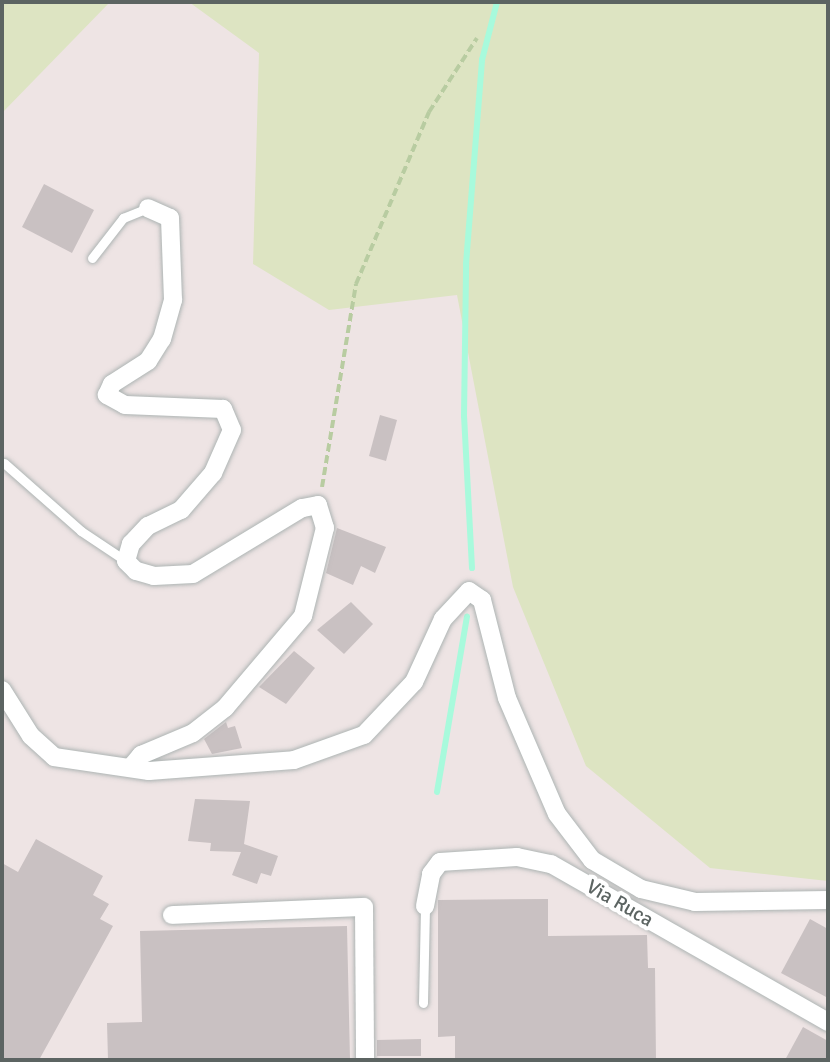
<!DOCTYPE html>
<html>
<head>
<meta charset="utf-8">
<style>
	body { margin:0 }
	#map { position:relative; width:830px; height:1062px; overflow:hidden; background:#eee4e4; font-family:Signika,sans-serif }
	div>[style] { position:absolute }
	[style*='--x'] { left:calc(var(--x)*1px); top:calc(var(--y)*1px); width:calc(var(--w)*1px); rotate:calc(var(--a)*1deg) }
	.green>* { inset:0; background:#dde4c2 }
	.stream>* { height:6px; margin:-3px; padding:0 3px; transform-origin:3px; border-radius:3px; background:#a8fadc }
	.building>* { inset:0; background:#c9c1c2 }
	.path>* { height:4px; margin-top:-2px; transform-origin:0; background:repeating-linear-gradient(90deg,#b8cca1 0 8px,transparent 0 12px) }
	.roads { filter:drop-shadow(0 0 2px #adb4b3) drop-shadow(0 0 2px #adb4b3) }
	.lane>* { height:9px; margin:-4.5px; padding:0 4.5px; transform-origin:4.5px; border-radius:4.5px; background:#fff }
	.street>* { height:18px; margin:-9px; padding:0 9px; transform-origin:9px; border-radius:9px; background:#fff }
	span { translate:-50% -50%; white-space:nowrap; text-align:center; line-height:1.15; -webkit-text-stroke:8px #fff; paint-order:stroke }
	.street-label { font-size:20px; color:#5c6462 }
	.frame { position:absolute; inset:0; border:4px solid #5c6462; pointer-events:none }
</style>
</head>
<body>
<div id="map">
	<div class="green">
		<div style="clip-path:polygon(2px 2px,110px 2px,2px 113px)"></div>
		<div style="clip-path:polygon(189px 2px,828px 2px,828px 881px,710px 868px,586px 766px,513px 587px,457px 295px,329px 310px,253px 264px,259px 53px)"></div>
	</div>
	<div class="stream">
		<div style="--x:472;--y:568;--w:152;--a:-93"></div>
		<div style="--x:464;--y:416;--w:152;--a:-89.2"></div>
		<div style="--x:466;--y:264;--w:205;--a:-85.5"></div>
		<div style="--x:482;--y:60;--w:60;--a:-75.5"></div>
		<div style="--x:437;--y:792;--w:178;--a:-80.3"></div>
	</div>
	<div class="building">
		<div style="clip-path:polygon(44px 184px,94px 210px,72px 253px,22px 227px)"></div>
		<div style="clip-path:polygon(380px 415px,397px 420px,386px 461px,369px 456px)"></div>
		<div style="clip-path:polygon(337px 528px,386px 547px,375px 573px,361px 566px,353px 585px,326px 573px)"></div>
		<div style="clip-path:polygon(351px 602px,373px 624px,344px 654px,317px 630px)"></div>
		<div style="clip-path:polygon(294px 651px,315px 668px,286px 704px,259px 687px)"></div>
		<div style="clip-path:polygon(226px 722px,228px 728px,235px 726px,242px 748px,212px 754px,204px 739px)"></div>
		<div style="clip-path:polygon(195px 799px,250px 801px,244px 844px,278px 856px,271px 876px,261px 873px,257px 884px,232px 875px,241px 852px,210px 851px,211px 843px,188px 841px)"></div>
		<div style="clip-path:polygon(36px 839px,103px 876px,93px 895px,109px 904px,100px 919px,113px 926px,39px 1060px,2px 1060px,2px 863px,18px 872px)"></div>
		<div style="clip-path:polygon(548px 899px,548px 936px,647px 935px,648px 968px,655px 968px,656px 1060px,455px 1060px,455px 1036px,438px 1037px,438px 900px)"></div>
		<div style="clip-path:polygon(810px 919px,828px 929px,828px 998px,781px 973px)"></div>
		<div style="clip-path:polygon(347px 926px,350px 1060px,108px 1060px,107px 1023px,142px 1022px,140px 931px)"></div>
		<div style="clip-path:polygon(803px 1027px,828px 1041px,828px 1060px,785px 1060px)"></div>
		<div style="clip-path:polygon(421px 1039px,421px 1056px,377px 1056px,377px 1040px)"></div>
	</div>
	<div class="path">
		<div style="--x:322;--y:487;--w:206;--a:-80.5"></div>
		<div style="--x:356;--y:284;--w:187;--a:-67"></div>
		<div style="--x:429;--y:112;--w:88;--a:-57"></div>
	</div>
	<div class="roads">
		<div class="lane">
			<div style="--x:92;--y:258;--w:51;--a:-52.2"></div>
			<div style="--x:123;--y:218;--w:27;--a:-22"></div>
			<div style="--x:4;--y:463;--w:103;--a:41.4"></div>
			<div style="--x:81;--y:531;--w:54;--a:33.7"></div>
			<div style="--x:423;--y:1003;--w:97;--a:-88.8"></div>
		</div>
		<div class="street">
			<div style="--x:2;--y:690;--w:54;--a:57.8"></div>
			<div style="--x:31;--y:736;--w:31;--a:42"></div>
			<div style="--x:54;--y:757;--w:96;--a:8.4"></div>
			<div style="--x:149;--y:771;--w:145;--a:-4.3"></div>
			<div style="--x:294;--y:760;--w:74;--a:-19.7"></div>
			<div style="--x:364;--y:735;--w:73;--a:-46.7"></div>
			<div style="--x:414;--y:682;--w:69;--a:-65.3"></div>
			<div style="--x:443;--y:619;--w:38;--a:-47"></div>
			<div style="--x:469;--y:591;--w:16;--a:35"></div>
			<div style="--x:482;--y:600;--w:101;--a:75.7"></div>
			<div style="--x:507;--y:698;--w:126;--a:66.7"></div>
			<div style="--x:557;--y:814;--w:58;--a:52.7"></div>
			<div style="--x:592;--y:860;--w:57;--a:30.6"></div>
			<div style="--x:641;--y:889;--w:56;--a:13.5"></div>
			<div style="--x:695;--y:902;--w:133;--a:-0.9"></div>
			<div style="--x:131;--y:767;--w:16;--a:-50"></div>
			<div style="--x:141;--y:755;--w:56;--a:-22.9"></div>
			<div style="--x:193;--y:733;--w:41;--a:-38"></div>
			<div style="--x:225;--y:708;--w:121;--a:-49.7"></div>
			<div style="--x:303;--y:616;--w:91;--a:-76"></div>
			<div style="--x:325;--y:528;--w:24;--a:-107"></div>
			<div style="--x:318;--y:505;--w:16;--a:169"></div>
			<div style="--x:302;--y:508;--w:127;--a:148.8"></div>
			<div style="--x:193;--y:574;--w:39;--a:177"></div>
			<div style="--x:154;--y:576;--w:19;--a:-164"></div>
			<div style="--x:136;--y:571;--w:14;--a:-135"></div>
			<div style="--x:126;--y:561;--w:18;--a:-74"></div>
			<div style="--x:131;--y:544;--w:25;--a:-47"></div>
			<div style="--x:148;--y:526;--w:37;--a:-26"></div>
			<div style="--x:181;--y:510;--w:49;--a:-49.1"></div>
			<div style="--x:213;--y:473;--w:47;--a:-66.2"></div>
			<div style="--x:232;--y:430;--w:23;--a:-113"></div>
			<div style="--x:223;--y:409;--w:98;--a:-177.7"></div>
			<div style="--x:125;--y:405;--w:21;--a:-151"></div>
			<div style="--x:107;--y:395;--w:12;--a:-66"></div>
			<div style="--x:112;--y:384;--w:43;--a:-32.6"></div>
			<div style="--x:148;--y:361;--w:26;--a:-58"></div>
			<div style="--x:162;--y:339;--w:41;--a:-74.2"></div>
			<div style="--x:173;--y:300;--w:82;--a:-92.1"></div>
			<div style="--x:170;--y:218;--w:24;--a:-156"></div>
			<div style="--x:425;--y:906;--w:33;--a:-79"></div>
			<div style="--x:431;--y:874;--w:15;--a:-53"></div>
			<div style="--x:440;--y:862;--w:77;--a:-3.7"></div>
			<div style="--x:517;--y:857;--w:35;--a:12"></div>
			<div style="--x:551;--y:864;--w:319;--a:29.7"></div>
			<div style="--x:172;--y:915;--w:192;--a:-2.4"></div>
			<div style="--x:364;--y:907;--w:153;--a:89.6"></div>
		</div>
	</div>
	<div class="street-label">
		<span style="left:620px;top:903px;rotate:30deg">Via Ruca</span>
	</div>
	<div class="frame"></div>
</div>
</body>
</html>
